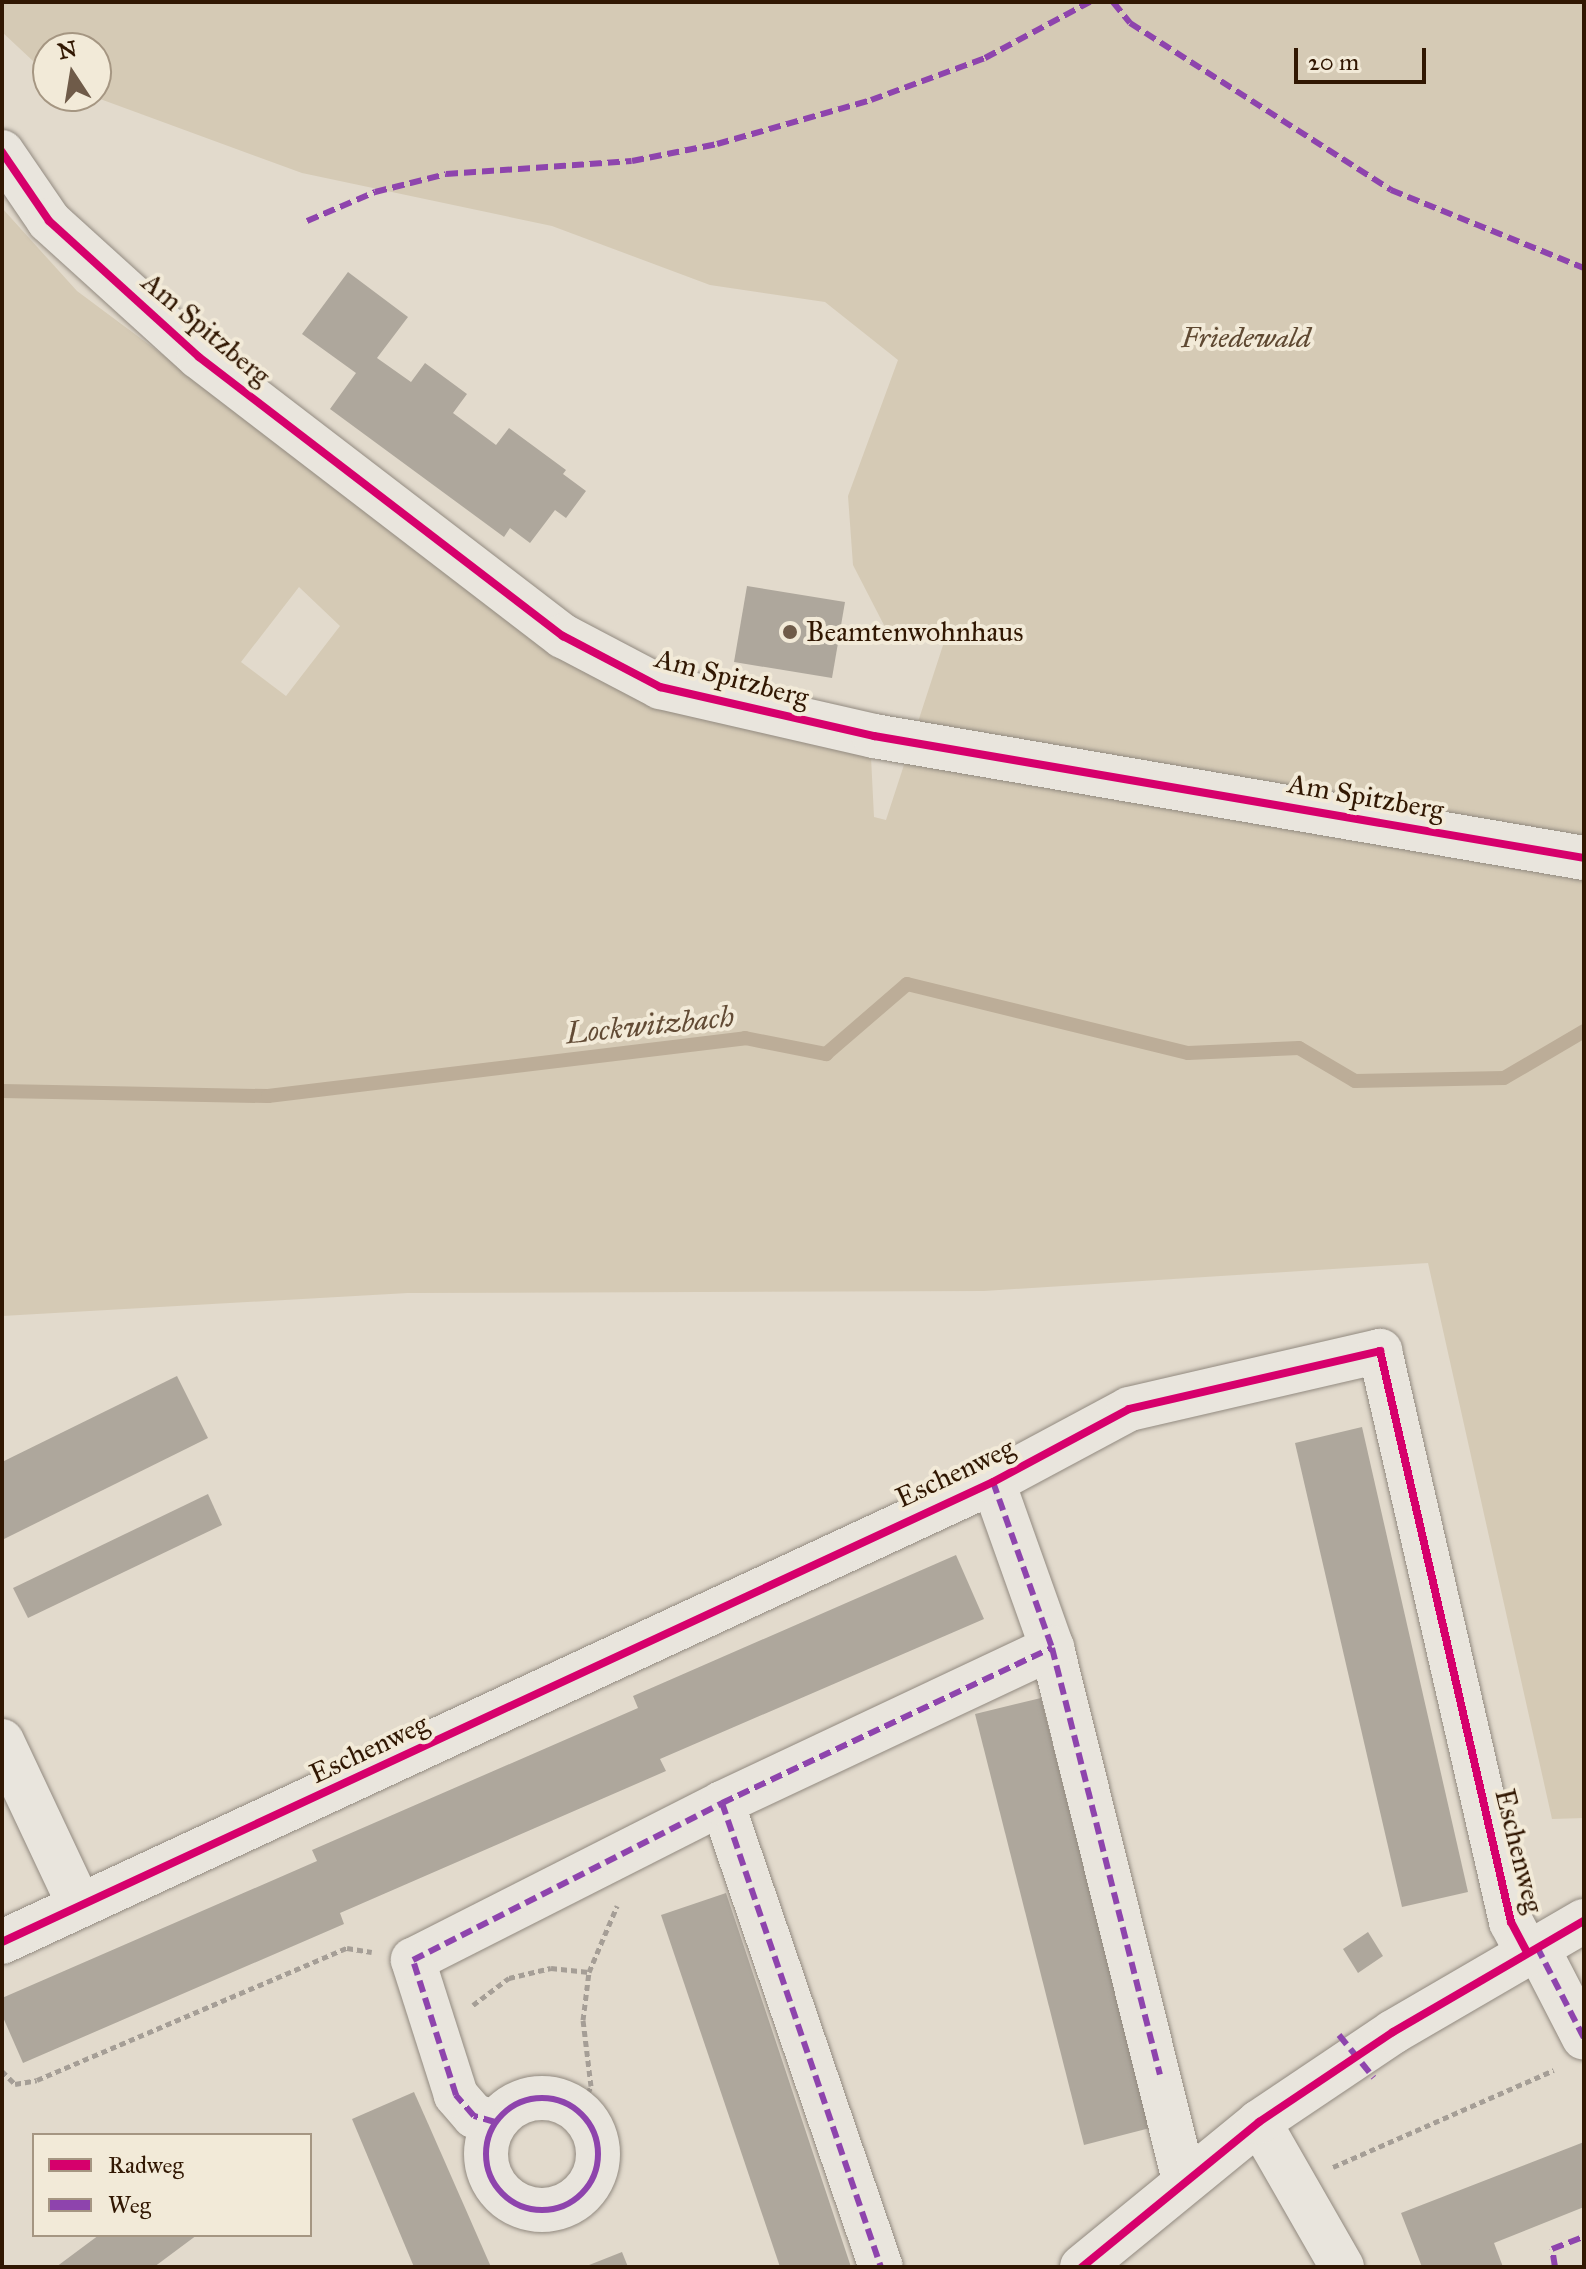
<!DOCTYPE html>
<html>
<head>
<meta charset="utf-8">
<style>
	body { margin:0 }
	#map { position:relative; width:1586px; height:2269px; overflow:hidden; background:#e2dacc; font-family:"IM FELL Great Primer",serif }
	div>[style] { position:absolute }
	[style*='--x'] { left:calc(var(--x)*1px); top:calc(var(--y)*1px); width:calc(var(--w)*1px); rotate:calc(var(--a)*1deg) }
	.green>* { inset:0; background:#d5cab5 }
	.stream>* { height:14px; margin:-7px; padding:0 7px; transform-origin:7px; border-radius:7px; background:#bcad98 }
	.building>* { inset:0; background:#aea79c }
	.path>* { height:5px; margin-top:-2.5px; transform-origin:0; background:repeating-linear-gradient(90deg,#a59e96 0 6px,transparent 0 10px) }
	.roads { filter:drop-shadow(0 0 2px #928a80) drop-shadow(0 0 2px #928a80) }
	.minor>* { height:44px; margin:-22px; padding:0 22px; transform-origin:22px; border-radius:22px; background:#e9e5dd }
	.minor>.ring { margin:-22px; padding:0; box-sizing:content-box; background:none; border:44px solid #e9e5dd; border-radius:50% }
	.quiet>* { height:6px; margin-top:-3px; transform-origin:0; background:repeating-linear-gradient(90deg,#8e44ad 0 12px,transparent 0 18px) }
	.quiet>.ring { margin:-3px; padding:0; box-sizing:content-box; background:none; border:6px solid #8e44ad; border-radius:50% }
	.cycleway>* { height:8px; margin:-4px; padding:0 4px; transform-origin:4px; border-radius:4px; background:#d6006c }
	.dots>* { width:22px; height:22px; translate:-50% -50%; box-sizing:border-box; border:4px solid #f2ead8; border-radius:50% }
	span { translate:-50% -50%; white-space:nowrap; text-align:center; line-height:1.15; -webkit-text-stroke:8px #f2ead8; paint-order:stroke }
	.street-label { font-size:28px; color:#311702 }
	.park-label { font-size:28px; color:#5f4932; font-style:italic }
	.poi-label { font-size:28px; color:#311702 }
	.left { translate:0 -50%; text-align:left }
	.water-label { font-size:30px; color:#624b35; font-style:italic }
	.frame { position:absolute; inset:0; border:4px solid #311702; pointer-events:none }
	.legend { position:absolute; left:32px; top:2133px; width:280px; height:104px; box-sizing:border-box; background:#f2ead8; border:2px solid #a59682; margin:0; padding:10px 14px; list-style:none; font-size:24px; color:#311702 }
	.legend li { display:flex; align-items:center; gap:16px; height:40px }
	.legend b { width:40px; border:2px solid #a59682 }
	.north { position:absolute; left:32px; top:32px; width:80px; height:80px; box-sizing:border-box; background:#f2ead8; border:2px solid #a59682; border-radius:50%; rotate:348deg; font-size:22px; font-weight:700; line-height:32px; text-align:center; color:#311702 }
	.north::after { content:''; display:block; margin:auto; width:28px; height:36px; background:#6f5b49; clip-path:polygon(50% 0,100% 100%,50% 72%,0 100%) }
	.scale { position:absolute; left:1294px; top:48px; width:132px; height:36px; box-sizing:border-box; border:4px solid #311702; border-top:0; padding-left:10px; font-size:24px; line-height:28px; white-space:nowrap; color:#311702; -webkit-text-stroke:6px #f2ead8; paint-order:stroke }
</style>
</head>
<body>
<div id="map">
	<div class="green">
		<div style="clip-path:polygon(evenodd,2px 2px,1584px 2px,1584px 1818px,1552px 1819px,1428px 1263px,984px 1291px,408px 1293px,2px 1316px,2px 208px,77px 291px,477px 589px,871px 757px,874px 817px,886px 820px,947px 633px,886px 629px,853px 565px,848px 496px,898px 360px,825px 302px,710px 285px,552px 226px,302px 173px,92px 96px,96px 96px,96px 48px,48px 48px,48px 75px,2px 32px,2px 2px,299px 587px,340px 626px,286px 696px,241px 662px,299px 587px)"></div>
	</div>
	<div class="stream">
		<div style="--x:2;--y:1091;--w:266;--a:1.1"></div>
		<div style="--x:268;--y:1096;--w:481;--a:-6.9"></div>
		<div style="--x:745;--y:1038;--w:83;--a:11.2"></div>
		<div style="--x:826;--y:1054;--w:107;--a:-40.8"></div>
		<div style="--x:907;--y:984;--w:289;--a:13.8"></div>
		<div style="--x:1188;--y:1053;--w:111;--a:-2.6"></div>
		<div style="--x:1299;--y:1048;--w:65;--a:30.5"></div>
		<div style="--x:1355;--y:1081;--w:149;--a:-1.2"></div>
		<div style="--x:1504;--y:1078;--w:93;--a:-30.4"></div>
	</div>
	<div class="building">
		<div style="clip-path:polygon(348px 272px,408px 317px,377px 358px,411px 382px,425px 363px,467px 394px,453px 413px,496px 445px,509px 428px,566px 470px,563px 474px,586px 491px,566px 518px,555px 510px,530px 543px,510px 528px,504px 537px,330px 409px,356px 373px,302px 334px)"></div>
		<div style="clip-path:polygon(747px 586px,845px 602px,832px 678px,734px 662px)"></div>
		<div style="clip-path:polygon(177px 1376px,208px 1438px,2px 1540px,2px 1462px)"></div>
		<div style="clip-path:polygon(1362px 1427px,1468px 1892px,1402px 1907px,1295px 1443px)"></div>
		<div style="clip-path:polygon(208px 1494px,222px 1525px,28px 1618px,13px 1588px)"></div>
		<div style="clip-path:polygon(956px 1555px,984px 1619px,660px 1759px,666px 1771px,340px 1913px,344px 1924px,23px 2063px,2px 2015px,2px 1998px,317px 1861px,312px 1850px,638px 1708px,633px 1696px)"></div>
		<div style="clip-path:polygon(1041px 1698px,1150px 2128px,1084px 2145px,975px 1714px)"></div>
		<div style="clip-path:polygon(726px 1893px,773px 2033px,851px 2267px,780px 2267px,661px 1915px)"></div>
		<div style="clip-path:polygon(1368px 1932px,1383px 1956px,1358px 1973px,1343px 1949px)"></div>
		<div style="clip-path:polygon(414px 2092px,430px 2128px,491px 2267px,414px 2267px,352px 2119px)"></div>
		<div style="clip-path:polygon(1584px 2142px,1584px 2207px,1494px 2243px,1503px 2267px,1422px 2267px,1401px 2213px)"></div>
		<div style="clip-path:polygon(99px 2235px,197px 2235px,154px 2267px,56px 2267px)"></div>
		<div style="clip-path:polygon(622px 2252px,628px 2267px,584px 2267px)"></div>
	</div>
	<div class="path">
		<div style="--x:473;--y:2005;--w:45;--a:-36.9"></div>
		<div style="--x:509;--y:1978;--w:43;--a:-13.4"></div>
		<div style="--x:551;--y:1968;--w:38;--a:6"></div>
		<div style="--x:2;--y:2071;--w:18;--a:45"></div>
		<div style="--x:15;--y:2084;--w:22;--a:-10"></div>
		<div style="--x:37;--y:2080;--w:337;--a:-23.1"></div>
		<div style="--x:347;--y:1948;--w:25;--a:9"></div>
		<div style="--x:580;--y:2112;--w:28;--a:-67"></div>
		<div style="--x:591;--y:2086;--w:66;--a:-96.9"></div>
		<div style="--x:583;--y:2020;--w:48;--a:-82.9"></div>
		<div style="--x:589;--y:1972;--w:72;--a:-67"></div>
		<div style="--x:1333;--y:2167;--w:241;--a:-23.7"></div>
	</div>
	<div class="roads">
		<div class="minor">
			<div style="--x:2;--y:152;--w:83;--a:55.7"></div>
			<div style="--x:49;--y:221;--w:202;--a:42.2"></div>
			<div style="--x:199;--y:357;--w:459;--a:37.5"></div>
			<div style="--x:563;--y:636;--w:110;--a:27.7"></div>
			<div style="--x:660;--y:687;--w:220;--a:12.9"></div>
			<div style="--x:874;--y:736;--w:720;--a:9.75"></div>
			<div style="--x:993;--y:1482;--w:176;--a:70.4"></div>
			<div style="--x:1052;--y:1648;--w:548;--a:76.07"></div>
			<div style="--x:2;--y:1741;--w:181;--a:64.8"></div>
			<div style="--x:722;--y:1803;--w:490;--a:71.1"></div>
			<div style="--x:2;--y:1942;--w:1093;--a:-24.9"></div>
			<div style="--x:993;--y:1482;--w:154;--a:-28.2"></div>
			<div style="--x:1129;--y:1409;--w:258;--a:-13"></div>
			<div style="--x:1380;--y:1351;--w:586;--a:77.08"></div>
			<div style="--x:1511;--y:1922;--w:34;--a:62"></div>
			<div style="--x:1537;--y:1947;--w:102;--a:62.7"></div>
			<div class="ring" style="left:486px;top:2098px;width:68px;height:68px"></div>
			<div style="--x:495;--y:2122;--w:22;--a:-164"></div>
			<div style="--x:474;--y:2116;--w:28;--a:-131"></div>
			<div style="--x:456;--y:2095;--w:142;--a:-107.7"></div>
			<div style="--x:413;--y:1960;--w:347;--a:-26.9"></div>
			<div style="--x:722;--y:1803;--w:365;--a:-25.2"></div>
			<div style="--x:1259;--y:2122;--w:167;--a:60.2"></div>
			<div style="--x:1082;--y:2267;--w:229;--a:-39.3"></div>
			<div style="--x:1259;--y:2122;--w:161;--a:-33.9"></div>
			<div style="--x:1393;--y:2032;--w:221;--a:-30.2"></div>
		</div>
	</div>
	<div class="quiet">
		<div style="--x:1113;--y:2;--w:27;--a:51"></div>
		<div style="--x:1130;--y:23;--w:310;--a:32.6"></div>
		<div style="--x:1391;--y:190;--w:208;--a:22"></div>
		<div style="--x:307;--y:221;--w:74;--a:-23.1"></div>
		<div style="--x:375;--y:192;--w:73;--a:-14.2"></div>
		<div style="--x:446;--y:174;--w:186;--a:-4"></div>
		<div style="--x:632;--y:161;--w:87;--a:-11.3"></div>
		<div style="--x:717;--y:144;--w:160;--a:-15.9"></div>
		<div style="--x:871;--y:100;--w:121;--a:-20.2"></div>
		<div style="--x:985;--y:58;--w:119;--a:-28.1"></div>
		<div style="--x:993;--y:1482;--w:176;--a:70.4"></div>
		<div style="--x:1052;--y:1648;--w:440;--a:75.8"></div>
		<div style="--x:722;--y:1803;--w:490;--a:71.1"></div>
		<div style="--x:1537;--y:1947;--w:102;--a:62.7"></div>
		<div style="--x:1339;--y:2035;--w:55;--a:50.9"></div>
		<div class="ring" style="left:486px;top:2098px;width:106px;height:106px"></div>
		<div style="--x:495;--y:2122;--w:22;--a:-164"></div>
		<div style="--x:474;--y:2116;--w:28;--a:-131"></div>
		<div style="--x:456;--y:2095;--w:142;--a:-107.7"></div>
		<div style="--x:413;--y:1960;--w:347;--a:-26.9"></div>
		<div style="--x:722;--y:1803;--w:365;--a:-25.2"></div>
		<div style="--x:1555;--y:2267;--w:18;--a:-99"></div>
		<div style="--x:1552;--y:2249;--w:34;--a:-21"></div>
	</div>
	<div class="cycleway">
		<div style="--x:2;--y:152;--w:83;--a:55.7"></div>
		<div style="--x:49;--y:221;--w:202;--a:42.2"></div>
		<div style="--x:199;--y:357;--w:459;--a:37.5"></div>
		<div style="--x:563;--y:636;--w:110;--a:27.7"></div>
		<div style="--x:660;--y:687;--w:220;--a:12.9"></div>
		<div style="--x:874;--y:736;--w:720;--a:9.75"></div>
		<div style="--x:2;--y:1942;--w:1093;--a:-24.9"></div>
		<div style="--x:993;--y:1482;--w:154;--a:-28.2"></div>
		<div style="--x:1129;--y:1409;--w:258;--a:-13"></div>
		<div style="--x:1380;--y:1351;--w:586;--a:77.08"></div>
		<div style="--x:1511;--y:1922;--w:34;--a:62"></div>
		<div style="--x:1082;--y:2267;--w:229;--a:-39.3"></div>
		<div style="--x:1259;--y:2122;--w:161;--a:-33.9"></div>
		<div style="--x:1393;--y:2032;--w:221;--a:-30.2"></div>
	</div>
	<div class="dots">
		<div style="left:790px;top:632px;background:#6f5b49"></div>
	</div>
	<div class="street-label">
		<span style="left:206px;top:329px;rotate:40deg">Am Spitzberg</span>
		<span style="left:732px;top:678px;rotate:15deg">Am Spitzberg</span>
		<span style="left:1366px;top:797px;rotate:10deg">Am Spitzberg</span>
		<span style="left:955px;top:1473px;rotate:-25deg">Eschenweg</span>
		<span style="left:369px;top:1749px;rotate:-25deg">Eschenweg</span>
		<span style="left:1519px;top:1851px;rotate:76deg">Eschenweg</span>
	</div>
	<div class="park-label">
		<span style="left:1246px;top:338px">Friedewald</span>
	</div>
	<div class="poi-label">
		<span class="left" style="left:806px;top:632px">Beamtenwohnhaus</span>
	</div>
	<div class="water-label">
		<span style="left:650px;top:1025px;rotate:-6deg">Lockwitzbach</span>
	</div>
	<div class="frame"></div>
	<ul class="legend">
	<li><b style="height:10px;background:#d6006c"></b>Radweg</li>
	<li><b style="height:10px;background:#8e44ad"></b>Weg</li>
	</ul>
	<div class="north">N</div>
	<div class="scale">20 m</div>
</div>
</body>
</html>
